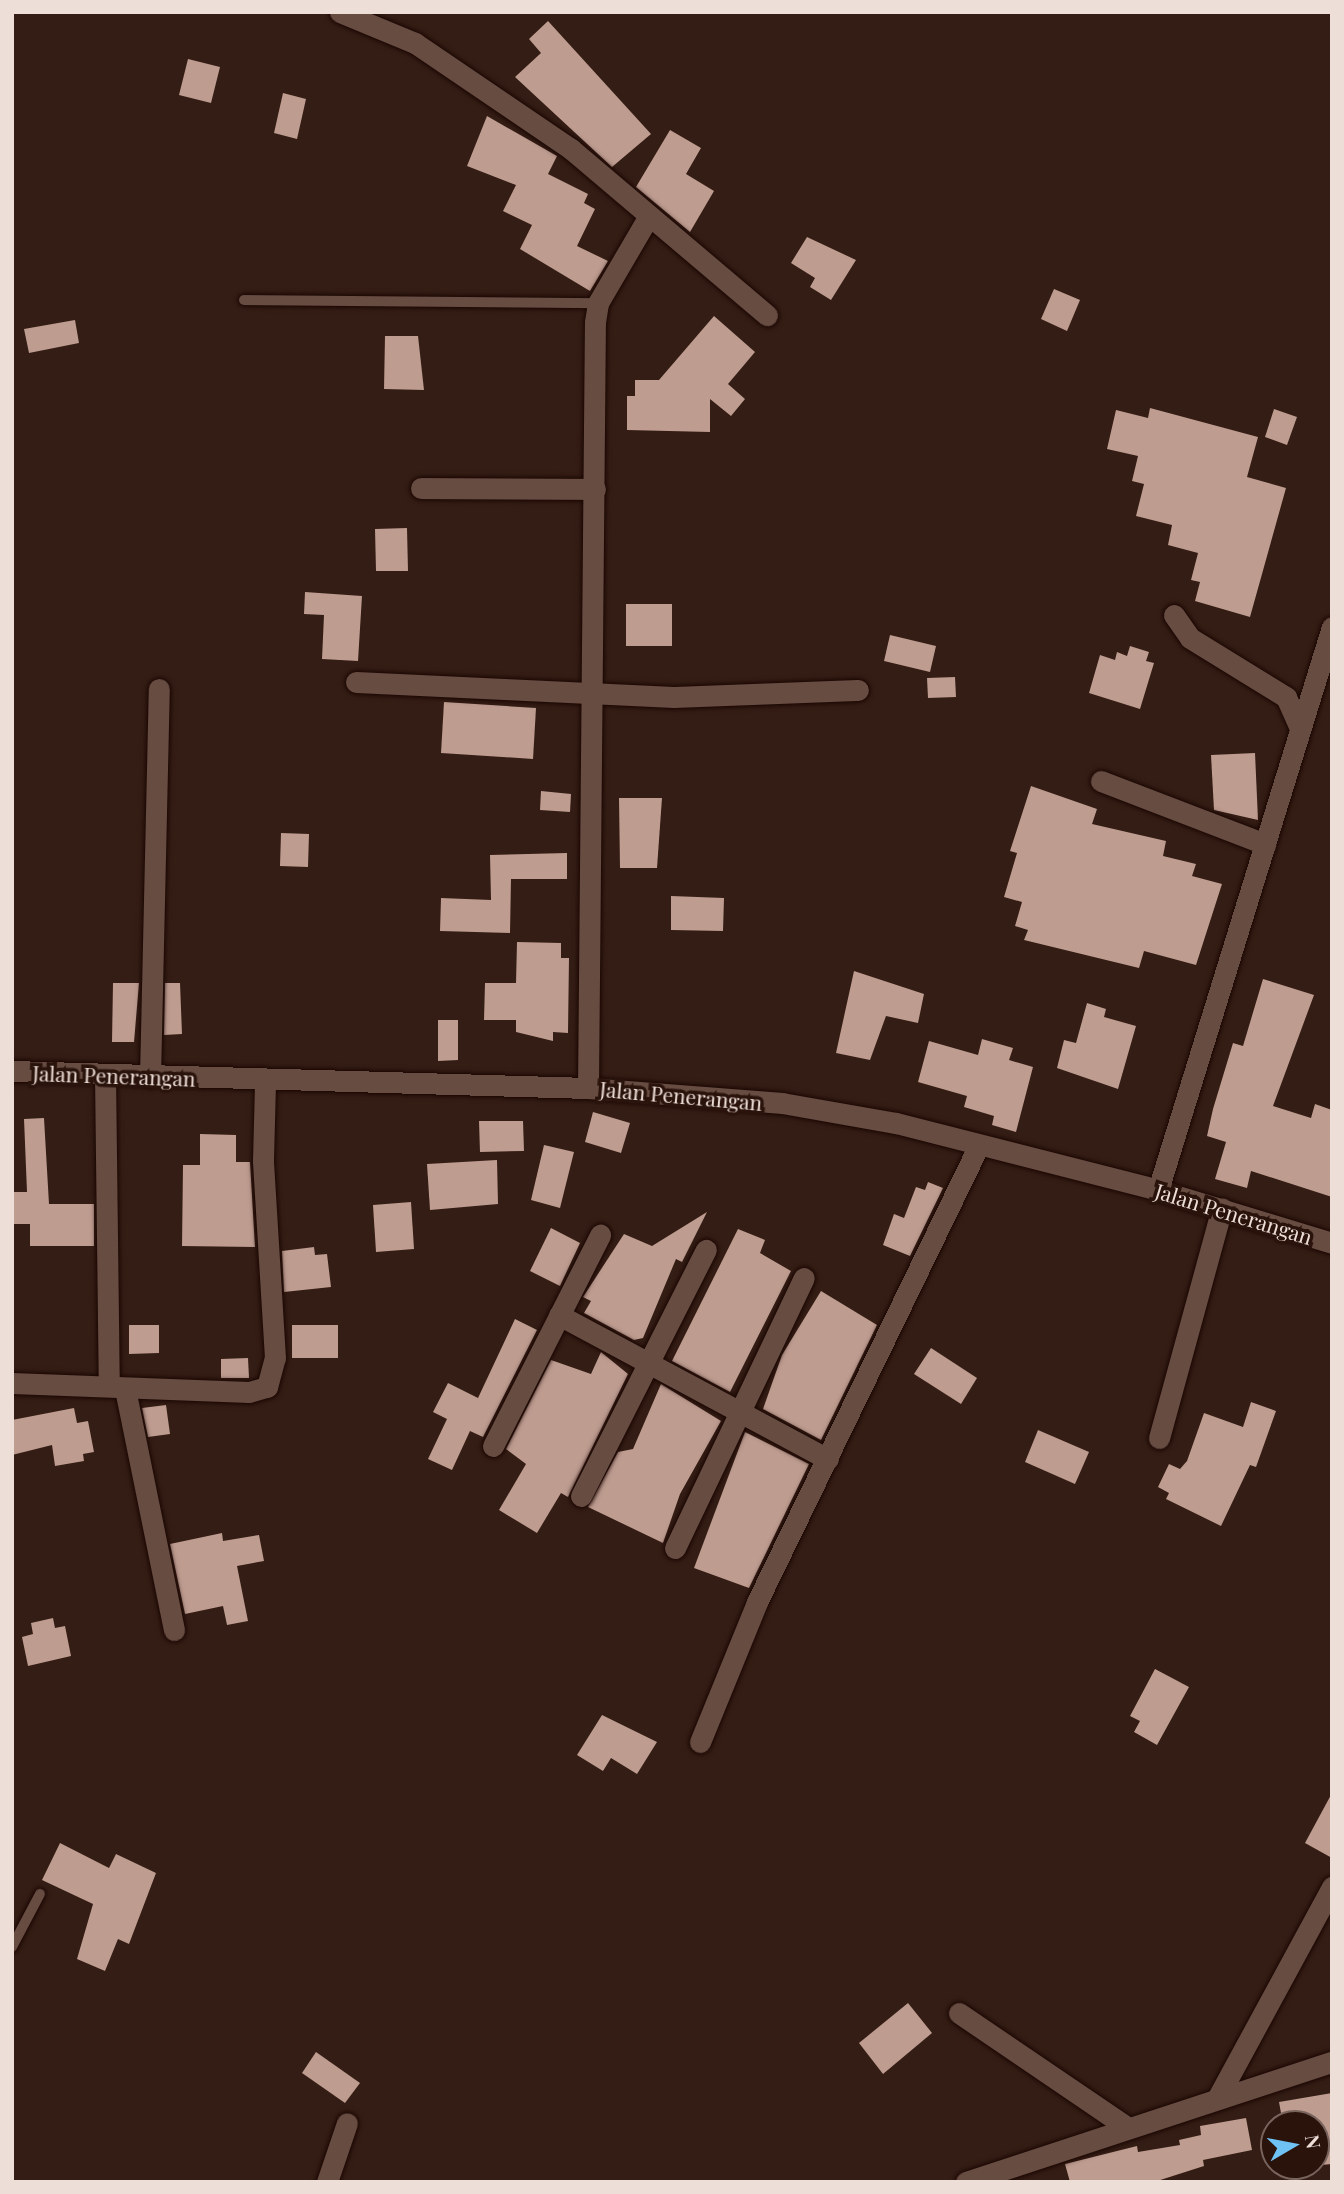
<!DOCTYPE html>
<html>
<head>
<meta charset="utf-8">
<style>
	body { margin:0 }
	#map { position:relative; width:1344px; height:2194px; overflow:hidden; background:#341d14; font-family:"Playfair Display",serif }
	div>[style] { position:absolute }
	[style*='--x'] { left:calc(var(--x)*1px); top:calc(var(--y)*1px); width:calc(var(--w)*1px); rotate:calc(var(--a)*1deg) }
	.building>* { inset:0; background:#be9c90 }
	.roads { filter:drop-shadow(0 0 2px #1a0602) drop-shadow(0 0 2px #1a0602) }
	.lane>* { height:10px; margin:-5px; padding:0 5px; transform-origin:5px; border-radius:5px; background:#674c42 }
	.street>* { height:21px; margin:-10.5px; padding:0 10.5px; transform-origin:10.5px; border-radius:10.5px; background:#674c42 }
	.secondary>* { height:21px; margin:-10.5px; padding:0 10.5px; transform-origin:10.5px; border-radius:10.5px; background:#674c42 }
	span { translate:-50% -50%; white-space:nowrap; text-align:center; line-height:1.15; -webkit-text-stroke:7px #29130b; paint-order:stroke }
	.street-label { font-size:21px; color:#eeded8 }
	.frame { position:absolute; inset:0; border:14px solid #eeded8; pointer-events:none }
	.north { position:absolute; left:1260px; top:2110px; width:70px; height:70px; box-sizing:border-box; background:#29130b; border:2px solid #78645d; border-radius:50%; rotate:80deg; font-size:19px; font-weight:700; line-height:28px; text-align:center; color:#eeded8 }
	.north::after { content:''; display:block; margin:auto; width:24px; height:32px; background:#6fc2f4; clip-path:polygon(50% 0,100% 100%,50% 72%,0 100%) }
</style>
</head>
<body>
<div id="map">
	<div class="building">
		<div style="clip-path:polygon(548px 21px,651px 134px,612px 167px,515px 77px,541px 53px,529px 39px)"></div>
		<div style="clip-path:polygon(188px 59px,220px 67px,211px 103px,179px 95px)"></div>
		<div style="clip-path:polygon(283px 93px,306px 99px,297px 139px,274px 133px)"></div>
		<div style="clip-path:polygon(487px 116px,557px 156px,548px 174px,588px 194px,584px 203px,595px 209px,577px 246px,608px 261px,590px 291px,520px 249px,532px 225px,503px 211px,516px 185px,467px 166px)"></div>
		<div style="clip-path:polygon(670px 130px,701px 148px,686px 174px,714px 191px,690px 232px,636px 187px)"></div>
		<div style="clip-path:polygon(807px 237px,856px 260px,831px 300px,810px 287px,815px 278px,791px 263px)"></div>
		<div style="clip-path:polygon(1054px 289px,1080px 300px,1067px 331px,1041px 319px)"></div>
		<div style="clip-path:polygon(714px 316px,755px 352px,728px 384px,745px 399px,731px 416px,710px 399px,710px 432px,627px 430px,627px 396px,635px 396px,635px 380px,659px 380px)"></div>
		<div style="clip-path:polygon(75px 320px,79px 343px,29px 353px,24px 329px)"></div>
		<div style="clip-path:polygon(385px 336px,418px 336px,424px 390px,384px 389px)"></div>
		<div style="clip-path:polygon(1150px 408px,1258px 437px,1247px 477px,1286px 488px,1250px 617px,1195px 601px,1200px 582px,1191px 580px,1198px 553px,1168px 545px,1172px 525px,1136px 516px,1144px 484px,1132px 481px,1138px 456px,1107px 449px,1116px 410px,1148px 418px)"></div>
		<div style="clip-path:polygon(1274px 409px,1297px 417px,1287px 445px,1265px 437px)"></div>
		<div style="clip-path:polygon(407px 528px,408px 571px,376px 571px,375px 529px)"></div>
		<div style="clip-path:polygon(305px 592px,362px 596px,358px 661px,322px 659px,324px 615px,304px 614px)"></div>
		<div style="clip-path:polygon(626px 604px,672px 604px,672px 646px,626px 646px)"></div>
		<div style="clip-path:polygon(890px 635px,936px 646px,930px 672px,884px 661px)"></div>
		<div style="clip-path:polygon(1130px 646px,1149px 652px,1146px 661px,1154px 663px,1140px 709px,1089px 693px,1100px 655px,1115px 660px,1117px 652px,1127px 656px)"></div>
		<div style="clip-path:polygon(955px 677px,956px 697px,928px 698px,927px 678px)"></div>
		<div style="clip-path:polygon(444px 702px,536px 708px,533px 759px,441px 753px)"></div>
		<div style="clip-path:polygon(1255px 753px,1258px 820px,1214px 810px,1211px 755px)"></div>
		<div style="clip-path:polygon(1031px 786px,1097px 809px,1092px 824px,1166px 841px,1163px 856px,1196px 864px,1192px 876px,1222px 884px,1196px 965px,1144px 951px,1139px 968px,1024px 940px,1028px 930px,1015px 926px,1022px 902px,1004px 897px,1017px 853px,1010px 851px)"></div>
		<div style="clip-path:polygon(541px 791px,571px 794px,570px 812px,540px 810px)"></div>
		<div style="clip-path:polygon(619px 798px,662px 798px,657px 868px,620px 868px)"></div>
		<div style="clip-path:polygon(281px 833px,309px 834px,308px 867px,280px 866px)"></div>
		<div style="clip-path:polygon(567px 853px,567px 879px,511px 879px,510px 933px,440px 931px,441px 898px,491px 900px,490px 855px)"></div>
		<div style="clip-path:polygon(671px 896px,724px 898px,723px 931px,671px 930px)"></div>
		<div style="clip-path:polygon(517px 942px,561px 943px,561px 958px,569px 958px,568px 1033px,553px 1032px,553px 1041px,516px 1032px,516px 1020px,484px 1020px,485px 983px,516px 983px)"></div>
		<div style="clip-path:polygon(854px 971px,924px 994px,918px 1023px,886px 1016px,870px 1060px,836px 1053px)"></div>
		<div style="clip-path:polygon(1263px 979px,1314px 995px,1273px 1106px,1311px 1118px,1315px 1104px,1332px 1110px,1332px 1197px,1251px 1171px,1247px 1188px,1215px 1179px,1226px 1142px,1207px 1136px,1213px 1109px,1233px 1043px,1243px 1046px)"></div>
		<div style="clip-path:polygon(113px 983px,139px 983px,134px 1042px,112px 1042px)"></div>
		<div style="clip-path:polygon(165px 983px,180px 983px,182px 1034px,164px 1035px)"></div>
		<div style="clip-path:polygon(1087px 1003px,1106px 1009px,1104px 1017px,1136px 1026px,1118px 1089px,1057px 1068px,1064px 1040px,1076px 1043px)"></div>
		<div style="clip-path:polygon(438px 1020px,458px 1020px,458px 1060px,438px 1061px)"></div>
		<div style="clip-path:polygon(982px 1039px,1013px 1048px,1009px 1060px,1033px 1067px,1016px 1132px,992px 1125px,994px 1116px,964px 1107px,967px 1096px,918px 1082px,929px 1041px,978px 1055px)"></div>
		<div style="clip-path:polygon(593px 1112px,630px 1123px,621px 1153px,585px 1142px)"></div>
		<div style="clip-path:polygon(44px 1118px,49px 1204px,94px 1204px,94px 1246px,30px 1246px,30px 1224px,12px 1224px,12px 1192px,27px 1192px,24px 1119px)"></div>
		<div style="clip-path:polygon(479px 1121px,523px 1121px,524px 1151px,480px 1152px)"></div>
		<div style="clip-path:polygon(200px 1134px,236px 1135px,236px 1162px,250px 1162px,255px 1247px,182px 1246px,183px 1165px,200px 1165px)"></div>
		<div style="clip-path:polygon(544px 1145px,574px 1152px,560px 1208px,531px 1200px)"></div>
		<div style="clip-path:polygon(497px 1160px,498px 1204px,430px 1210px,427px 1164px)"></div>
		<div style="clip-path:polygon(928px 1182px,943px 1188px,910px 1256px,883px 1245px,894px 1214px,904px 1218px,916px 1187px,925px 1190px)"></div>
		<div style="clip-path:polygon(411px 1202px,414px 1249px,376px 1252px,373px 1205px)"></div>
		<div style="clip-path:polygon(707px 1212px,682px 1262px,676px 1259px,643px 1338px,634px 1340px,584px 1313px,591px 1301px,583px 1297px,624px 1234px,652px 1246px)"></div>
		<div style="clip-path:polygon(551px 1228px,580px 1243px,560px 1286px,530px 1271px)"></div>
		<div style="clip-path:polygon(738px 1229px,765px 1240px,760px 1253px,791px 1271px,730px 1392px,672px 1361px)"></div>
		<div style="clip-path:polygon(314px 1247px,315px 1255px,327px 1254px,331px 1287px,284px 1292px,282px 1251px)"></div>
		<div style="clip-path:polygon(821px 1291px,877px 1325px,821px 1440px,763px 1409px,782px 1355px)"></div>
		<div style="clip-path:polygon(515px 1319px,537px 1330px,483px 1437px,470px 1431px,452px 1470px,428px 1459px,447px 1419px,433px 1412px,448px 1383px,478px 1398px)"></div>
		<div style="clip-path:polygon(129px 1325px,159px 1325px,159px 1353px,129px 1354px)"></div>
		<div style="clip-path:polygon(292px 1325px,338px 1325px,338px 1358px,292px 1358px)"></div>
		<div style="clip-path:polygon(931px 1348px,977px 1378px,961px 1404px,914px 1374px)"></div>
		<div style="clip-path:polygon(601px 1352px,628px 1374px,568px 1497px,561px 1493px,537px 1533px,499px 1510px,526px 1464px,506px 1449px,551px 1360px,591px 1374px)"></div>
		<div style="clip-path:polygon(248px 1358px,249px 1378px,221px 1378px,221px 1359px)"></div>
		<div style="clip-path:polygon(661px 1384px,721px 1421px,680px 1494px,663px 1543px,588px 1507px,618px 1452px,633px 1449px)"></div>
		<div style="clip-path:polygon(1251px 1402px,1276px 1411px,1256px 1467px,1250px 1465px,1221px 1526px,1166px 1499px,1169px 1493px,1158px 1487px,1169px 1464px,1180px 1469px,1187px 1461px,1204px 1413px,1243px 1427px)"></div>
		<div style="clip-path:polygon(166px 1405px,170px 1434px,148px 1437px,142px 1408px)"></div>
		<div style="clip-path:polygon(74px 1408px,77px 1423px,88px 1421px,94px 1452px,83px 1454px,84px 1461px,55px 1466px,52px 1445px,12px 1455px,12px 1420px)"></div>
		<div style="clip-path:polygon(1038px 1430px,1089px 1452px,1075px 1484px,1025px 1462px)"></div>
		<div style="clip-path:polygon(745px 1432px,809px 1464px,749px 1588px,694px 1568px)"></div>
		<div style="clip-path:polygon(222px 1533px,223px 1541px,259px 1535px,264px 1561px,237px 1566px,248px 1621px,227px 1625px,223px 1606px,185px 1614px,170px 1544px)"></div>
		<div style="clip-path:polygon(53px 1618px,55px 1628px,65px 1626px,71px 1656px,28px 1666px,22px 1637px,33px 1634px,31px 1623px)"></div>
		<div style="clip-path:polygon(1155px 1669px,1189px 1687px,1157px 1745px,1134px 1732px,1140px 1721px,1130px 1716px)"></div>
		<div style="clip-path:polygon(602px 1715px,657px 1742px,637px 1774px,611px 1758px,603px 1771px,577px 1755px)"></div>
		<div style="clip-path:polygon(1332px 1793px,1332px 1858px,1305px 1843px)"></div>
		<div style="clip-path:polygon(60px 1843px,109px 1868px,116px 1854px,156px 1873px,129px 1944px,118px 1939px,105px 1971px,77px 1959px,93px 1904px,42px 1880px)"></div>
		<div style="clip-path:polygon(908px 2003px,932px 2033px,883px 2074px,859px 2043px)"></div>
		<div style="clip-path:polygon(316px 2052px,360px 2083px,345px 2103px,302px 2073px)"></div>
		<div style="clip-path:polygon(1332px 2093px,1332px 2164px,1321px 2165px,1316px 2124px,1283px 2124px,1279px 2102px)"></div>
		<div style="clip-path:polygon(1246px 2118px,1252px 2150px,1203px 2160px,1204px 2166px,1154px 2182px,1070px 2182px,1065px 2164px,1137px 2146px,1138px 2152px,1180px 2145px,1179px 2140px,1201px 2135px,1200px 2126px)"></div>
	</div>
	<div class="roads">
		<div class="lane">
			<div style="--x:244;--y:300;--w:354;--a:0.5"></div>
			<div style="--x:12;--y:1947;--w:60;--a:-62.2"></div>
		</div>
		<div class="street">
			<div style="--x:340;--y:12;--w:81;--a:22.5"></div>
			<div style="--x:415;--y:43;--w:189;--a:34.2"></div>
			<div style="--x:571;--y:149;--w:257;--a:40.3"></div>
			<div style="--x:421;--y:488;--w:174;--a:0.3"></div>
			<div style="--x:1174;--y:615;--w:28;--a:55"></div>
			<div style="--x:1190;--y:638;--w:113;--a:31.6"></div>
			<div style="--x:1286;--y:697;--w:35;--a:66"></div>
			<div style="--x:356;--y:682;--w:318;--a:2.7"></div>
			<div style="--x:674;--y:697;--w:184;--a:-2.2"></div>
			<div style="--x:1101;--y:781;--w:176;--a:21"></div>
			<div style="--x:105;--y:1074;--w:312;--a:89.3"></div>
			<div style="--x:150;--y:1077;--w:388;--a:-88.7"></div>
			<div style="--x:588;--y:1088;--w:766;--a:-89.48"></div>
			<div style="--x:595;--y:322;--w:19;--a:-81"></div>
			<div style="--x:598;--y:303;--w:97;--a:-59.7"></div>
			<div style="--x:1158;--y:1190;--w:589;--a:-72.83"></div>
			<div style="--x:559;--y:1315;--w:305;--a:28.2"></div>
			<div style="--x:12;--y:1383;--w:237;--a:2.2"></div>
			<div style="--x:249;--y:1392;--w:19;--a:-16"></div>
			<div style="--x:267;--y:1387;--w:30;--a:-75"></div>
			<div style="--x:275;--y:1358;--w:198;--a:-93.5"></div>
			<div style="--x:263;--y:1160;--w:79;--a:-88.5"></div>
			<div style="--x:125;--y:1389;--w:246;--a:78.5"></div>
			<div style="--x:1159;--y:1438;--w:238;--a:-74.7"></div>
			<div style="--x:493;--y:1446;--w:237;--a:-63.1"></div>
			<div style="--x:581;--y:1496;--w:276;--a:-63.1"></div>
			<div style="--x:675;--y:1548;--w:299;--a:-64.5"></div>
			<div style="--x:700;--y:1742;--w:151;--a:-67.8"></div>
			<div style="--x:757;--y:1602;--w:508;--a:-64.09"></div>
			<div style="--x:959;--y:2013;--w:203;--a:34.2"></div>
			<div style="--x:1219;--y:2095;--w:237;--a:-61.5"></div>
			<div style="--x:327;--y:2182;--w:62;--a:-71.3"></div>
			<div style="--x:966;--y:2182;--w:385;--a:-18.2"></div>
		</div>
		<div class="secondary">
			<div style="--x:12;--y:1071;--w:576;--a:1.69"></div>
			<div style="--x:588;--y:1088;--w:195;--a:4.4"></div>
			<div style="--x:782;--y:1103;--w:116;--a:10"></div>
			<div style="--x:896;--y:1123;--w:270;--a:14.3"></div>
			<div style="--x:1158;--y:1190;--w:182;--a:16.9"></div>
		</div>
	</div>
	<div class="street-label">
		<span style="left:114px;top:1075px;rotate:2deg">Jalan Penerangan</span>
		<span style="left:681px;top:1095px;rotate:5deg">Jalan Penerangan</span>
		<span style="left:1234px;top:1213px;rotate:17deg">Jalan Penerangan</span>
	</div>
	<div class="frame"></div>
	<div class="north">N</div>
</div>
</body>
</html>
